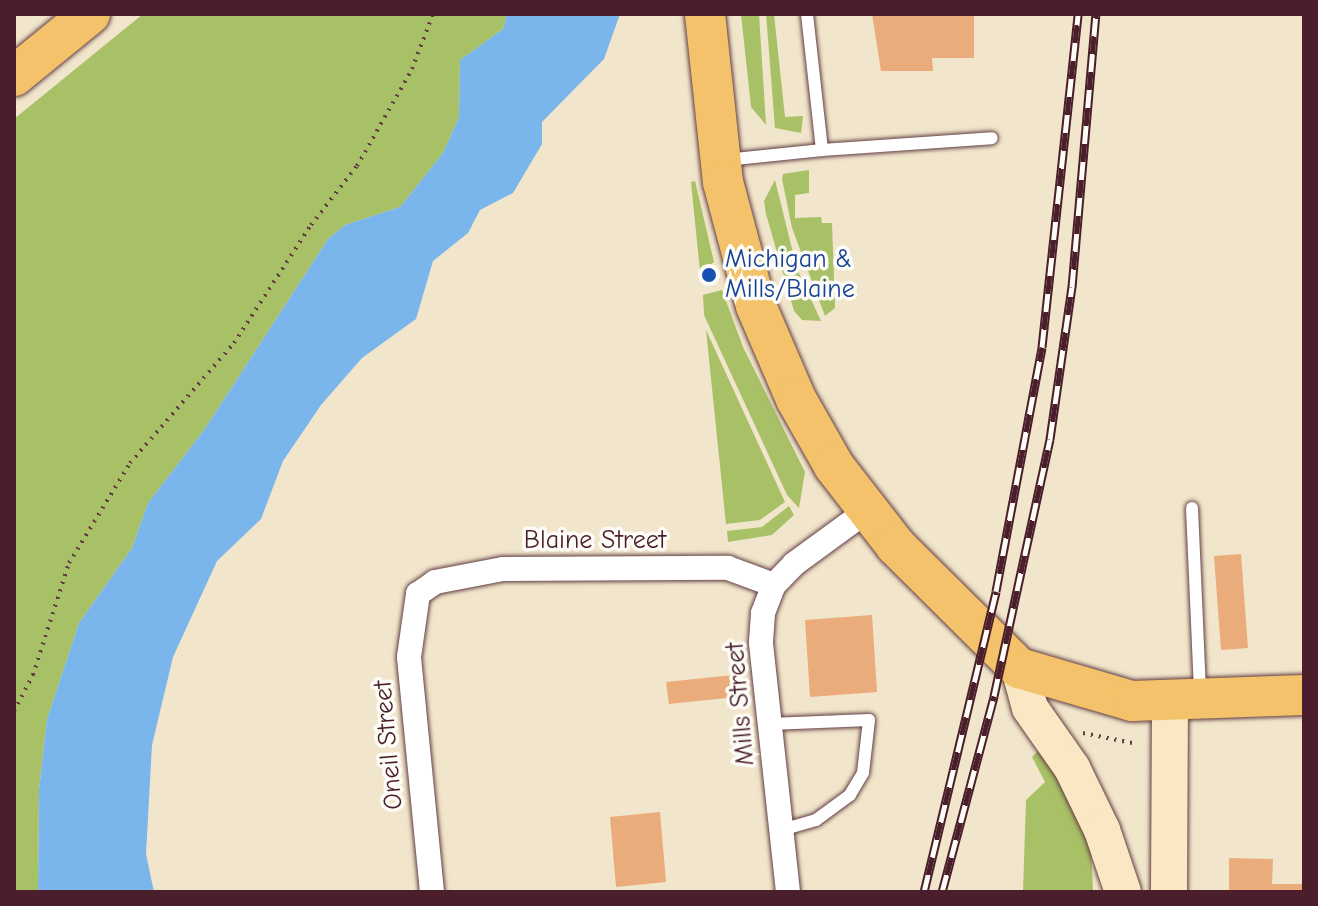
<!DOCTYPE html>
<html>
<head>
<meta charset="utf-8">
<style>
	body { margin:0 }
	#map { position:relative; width:1318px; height:906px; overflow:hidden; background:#f1e6cb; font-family:"Comic Neue",sans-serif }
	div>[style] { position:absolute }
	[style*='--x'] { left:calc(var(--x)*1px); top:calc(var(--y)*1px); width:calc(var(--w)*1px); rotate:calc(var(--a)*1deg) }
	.green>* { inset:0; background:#a8c066 }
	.water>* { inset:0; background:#7ab5eb }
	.building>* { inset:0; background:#ebac7b }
	.path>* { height:4px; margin-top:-2px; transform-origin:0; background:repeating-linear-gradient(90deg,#633d43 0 2px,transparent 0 8px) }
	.roads { filter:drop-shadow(0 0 2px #633d43) drop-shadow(0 0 2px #633d43) }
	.lane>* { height:12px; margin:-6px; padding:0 6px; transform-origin:6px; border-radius:6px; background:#fff }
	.street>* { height:24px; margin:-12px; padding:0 12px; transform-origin:12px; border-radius:12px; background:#fff }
	.secondary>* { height:36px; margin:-18px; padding:0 18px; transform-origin:18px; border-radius:18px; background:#fae7c3 }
	.primary>* { height:40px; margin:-20px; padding:0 20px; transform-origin:20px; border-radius:20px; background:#f3c26a }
	.rail>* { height:9px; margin-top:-4.5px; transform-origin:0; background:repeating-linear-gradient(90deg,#fdfcf7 0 18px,#4a1f2b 0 36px); box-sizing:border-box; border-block:2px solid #4a1f2b }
	.dots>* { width:22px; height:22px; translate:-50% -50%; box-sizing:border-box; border:4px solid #fdfcf7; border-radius:50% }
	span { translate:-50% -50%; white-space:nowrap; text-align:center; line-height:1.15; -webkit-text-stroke:7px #fdfcf7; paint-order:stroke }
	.transit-label { font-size:26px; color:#164399 }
	.left { translate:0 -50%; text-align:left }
	.street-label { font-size:26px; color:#4a1f2b }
	.frame { position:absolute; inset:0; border:16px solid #4a1f2b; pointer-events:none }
</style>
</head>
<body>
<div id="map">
	<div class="green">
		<div style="clip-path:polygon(143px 14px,507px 14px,503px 29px,460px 60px,459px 117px,443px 153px,400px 207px,345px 225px,328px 239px,204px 430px,148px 503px,132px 548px,79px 623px,47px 719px,39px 790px,38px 892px,14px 892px,14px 119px)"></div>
		<div style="clip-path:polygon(741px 14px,759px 14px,766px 125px,751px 107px)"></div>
		<div style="clip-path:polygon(766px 14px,774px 14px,785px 117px,803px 116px,801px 133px,775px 128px)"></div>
		<div style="clip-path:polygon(809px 170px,809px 193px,795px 195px,795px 218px,821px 217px,822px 223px,832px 223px,835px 308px,825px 316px,792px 228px,782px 179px,783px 174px)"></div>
		<div style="clip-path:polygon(775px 180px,797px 269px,821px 321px,802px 320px,794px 311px,766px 214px,764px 201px)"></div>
		<div style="clip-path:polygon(695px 181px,714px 262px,700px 271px,691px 182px)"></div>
		<div style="clip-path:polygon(722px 290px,743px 347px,805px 472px,799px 508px,787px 495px,704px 315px,703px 295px)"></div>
		<div style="clip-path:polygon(706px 330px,785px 502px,760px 520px,726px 524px)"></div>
		<div style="clip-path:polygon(789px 506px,794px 515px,772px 535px,728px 542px,727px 531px,762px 527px)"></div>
		<div style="clip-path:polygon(1038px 751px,1054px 771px,1091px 845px,1093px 892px,1023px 892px,1026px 800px,1045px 782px,1032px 757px)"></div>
	</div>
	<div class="water">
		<div style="clip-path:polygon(507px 14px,620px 14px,604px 59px,542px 122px,542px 144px,513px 193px,480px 210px,468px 233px,433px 261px,416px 319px,362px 358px,321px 405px,283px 461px,261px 519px,217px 561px,173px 657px,152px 745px,146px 854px,154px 892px,38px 892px,39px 790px,47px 719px,79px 623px,132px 548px,148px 503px,204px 430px,328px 239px,345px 225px,400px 207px,443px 153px,459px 117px,460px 60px,503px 29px)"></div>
	</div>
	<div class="building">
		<div style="clip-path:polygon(872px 14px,974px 14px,974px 58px,932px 58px,933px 71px,881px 71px)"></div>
		<div style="clip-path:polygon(1241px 554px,1248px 648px,1221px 650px,1214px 556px)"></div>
		<div style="clip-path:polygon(872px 615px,877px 692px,810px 697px,805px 620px)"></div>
		<div style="clip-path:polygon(734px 675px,736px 697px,669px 704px,666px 682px)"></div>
		<div style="clip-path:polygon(660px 812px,666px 882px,616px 887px,610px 817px)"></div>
		<div style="clip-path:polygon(1229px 858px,1273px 859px,1272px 884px,1304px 884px,1304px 892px,1229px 892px)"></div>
	</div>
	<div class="path">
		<div style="--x:14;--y:711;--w:41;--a:-62.2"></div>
		<div style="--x:33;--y:675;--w:118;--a:-72.2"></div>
		<div style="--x:69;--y:563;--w:117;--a:-58.6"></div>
		<div style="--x:130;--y:463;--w:159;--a:-49.1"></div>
		<div style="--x:234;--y:343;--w:141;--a:-56.9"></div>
		<div style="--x:311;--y:225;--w:75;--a:-52.1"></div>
		<div style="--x:357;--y:166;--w:112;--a:-60.4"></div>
		<div style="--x:412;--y:69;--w:59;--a:-69.1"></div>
		<div style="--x:1083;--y:733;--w:50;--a:11.5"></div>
	</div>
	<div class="roads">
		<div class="lane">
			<div style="--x:807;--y:14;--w:137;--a:83.7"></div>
			<div style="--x:822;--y:150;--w:170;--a:-4"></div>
			<div style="--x:725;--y:160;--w:98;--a:-5.9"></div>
			<div style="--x:1192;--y:508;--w:186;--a:87.5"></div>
			<div style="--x:770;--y:724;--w:99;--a:-2.3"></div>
			<div style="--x:869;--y:720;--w:53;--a:96.5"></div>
			<div style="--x:863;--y:773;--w:26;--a:121"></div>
			<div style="--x:850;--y:795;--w:42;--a:143.7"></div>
			<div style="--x:816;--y:820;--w:36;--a:164"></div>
		</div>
		<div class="street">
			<div style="--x:432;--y:892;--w:236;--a:-95.6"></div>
			<div style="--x:409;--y:657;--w:64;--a:-81.9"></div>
			<div style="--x:418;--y:594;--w:21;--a:-35"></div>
			<div style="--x:435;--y:582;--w:69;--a:-10.8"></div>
			<div style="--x:503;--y:569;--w:225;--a:-0.3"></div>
			<div style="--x:728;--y:568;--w:49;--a:20.3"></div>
			<div style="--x:788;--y:892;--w:251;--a:-96.2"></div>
			<div style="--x:761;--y:642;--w:29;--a:-86"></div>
			<div style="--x:763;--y:613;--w:30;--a:-69"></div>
			<div style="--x:774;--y:585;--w:29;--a:-46"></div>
			<div style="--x:794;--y:564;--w:92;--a:-36.1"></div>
		</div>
		<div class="secondary">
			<div style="--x:1019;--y:668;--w:41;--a:74.6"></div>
			<div style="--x:1030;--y:708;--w:73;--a:55"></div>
			<div style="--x:1072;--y:768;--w:69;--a:64.2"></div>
			<div style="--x:1102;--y:830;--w:65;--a:71.3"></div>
			<div style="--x:1169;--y:892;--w:189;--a:-89.7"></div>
		</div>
		<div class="primary">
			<div style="--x:705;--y:14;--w:169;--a:83.9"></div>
			<div style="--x:723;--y:182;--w:128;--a:75.1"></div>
			<div style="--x:756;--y:306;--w:101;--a:66.7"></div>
			<div style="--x:796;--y:399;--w:77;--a:60.4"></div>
			<div style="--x:834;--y:466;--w:101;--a:52.2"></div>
			<div style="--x:896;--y:546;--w:173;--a:44.8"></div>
			<div style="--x:1019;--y:668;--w:118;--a:16.3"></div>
			<div style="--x:1132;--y:701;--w:172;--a:-2"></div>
			<div style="--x:14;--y:76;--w:98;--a:-39.2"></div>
		</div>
	</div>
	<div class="rail">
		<div style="--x:924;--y:892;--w:309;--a:-76.5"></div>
		<div style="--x:996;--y:591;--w:248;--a:-79.3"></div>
		<div style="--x:1042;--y:347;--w:335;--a:-83.8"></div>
		<div style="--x:942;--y:892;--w:203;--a:-75.1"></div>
		<div style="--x:994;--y:696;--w:263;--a:-77.7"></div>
		<div style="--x:1050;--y:439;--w:154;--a:-81.8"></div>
		<div style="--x:1072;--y:287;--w:274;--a:-85"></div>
	</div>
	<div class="dots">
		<div style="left:709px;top:275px;background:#1a4fb4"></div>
	</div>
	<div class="transit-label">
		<span class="left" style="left:725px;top:275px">Michigan &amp;<br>Mills/Blaine</span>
	</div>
	<div class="street-label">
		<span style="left:595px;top:541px">Blaine Street</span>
		<span style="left:741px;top:704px;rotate:-95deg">Mills Street</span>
		<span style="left:389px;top:745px;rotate:-95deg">Oneil Street</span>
	</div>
	<div class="frame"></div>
</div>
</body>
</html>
